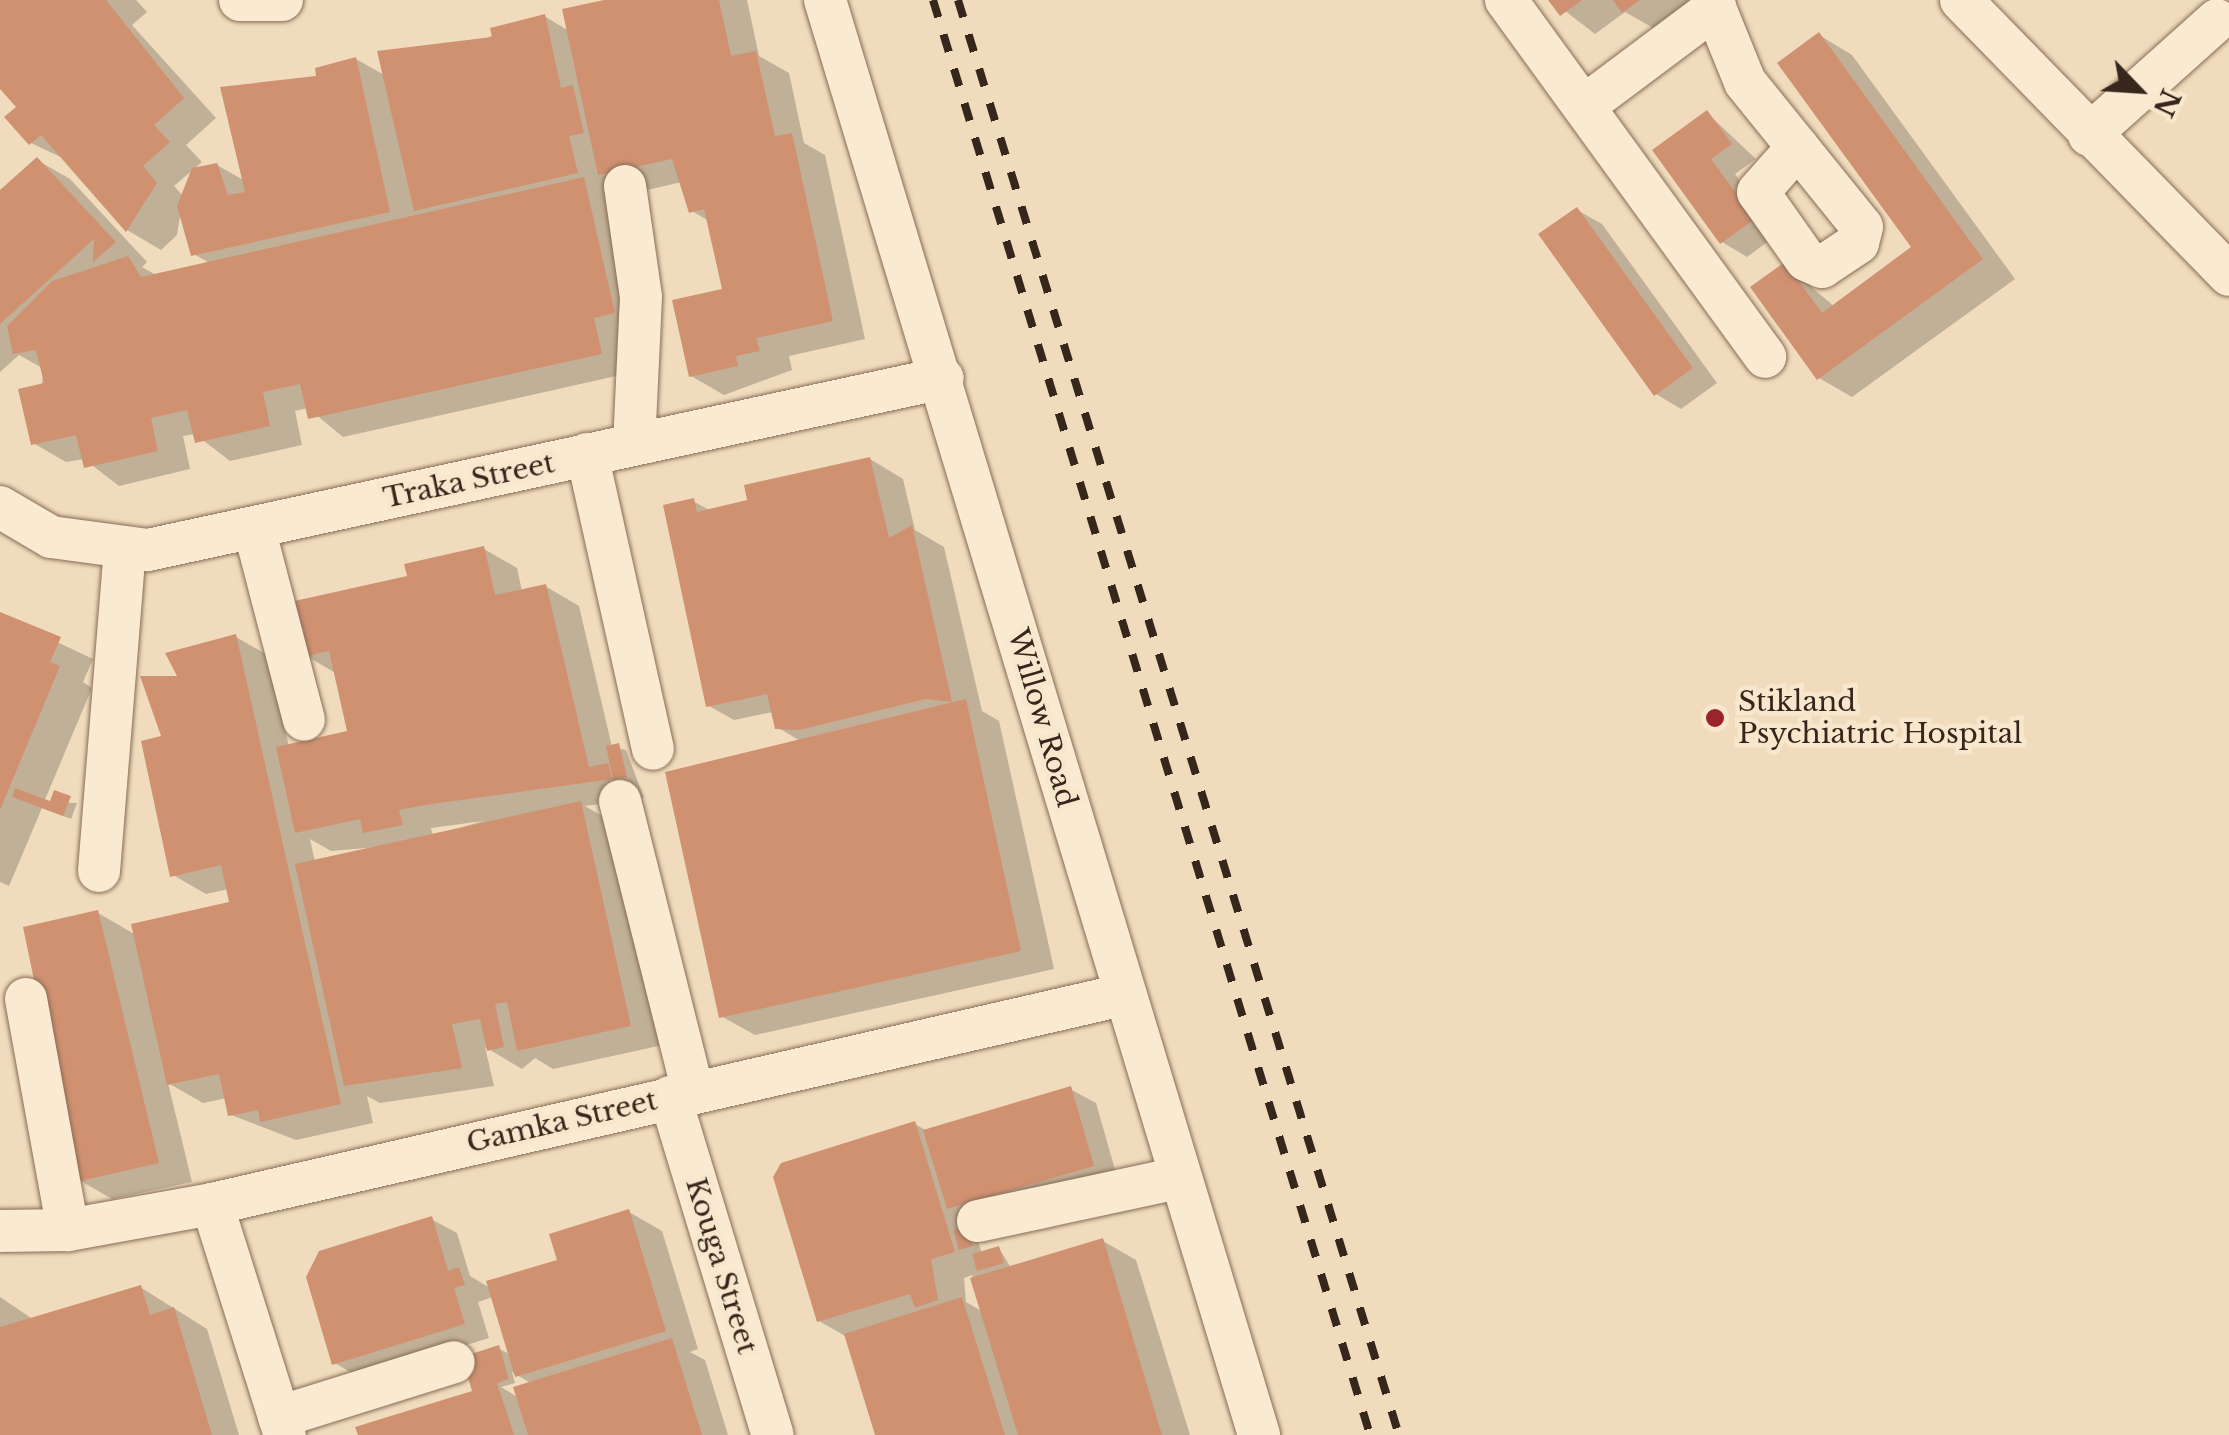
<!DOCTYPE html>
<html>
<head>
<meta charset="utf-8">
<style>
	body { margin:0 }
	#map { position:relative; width:2229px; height:1435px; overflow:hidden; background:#f0dcbd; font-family:"Libre Baskerville",serif }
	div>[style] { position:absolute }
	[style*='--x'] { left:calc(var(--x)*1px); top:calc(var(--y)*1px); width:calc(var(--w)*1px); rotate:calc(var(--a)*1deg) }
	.shadow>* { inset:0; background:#0003 }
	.building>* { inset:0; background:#d09171 }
	.roads { filter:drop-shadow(0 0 2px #886c56) drop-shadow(0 0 2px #886c56) }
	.minor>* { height:42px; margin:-21px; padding:0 21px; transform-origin:21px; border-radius:21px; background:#faead1 }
	.rail>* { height:8px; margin-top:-4px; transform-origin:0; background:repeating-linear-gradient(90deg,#37261b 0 18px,transparent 0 36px) }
	.dots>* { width:28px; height:28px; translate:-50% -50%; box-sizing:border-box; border:5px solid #f7e7cd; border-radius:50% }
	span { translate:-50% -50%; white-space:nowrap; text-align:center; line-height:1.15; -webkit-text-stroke:9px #f7e7cd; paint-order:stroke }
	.street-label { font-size:28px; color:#37261b }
	.poi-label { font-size:28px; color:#37261b }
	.left { translate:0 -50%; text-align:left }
	.north { position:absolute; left:2089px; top:40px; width:100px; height:100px; -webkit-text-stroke:8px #f7e7cd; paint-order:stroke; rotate:115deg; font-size:28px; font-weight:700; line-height:40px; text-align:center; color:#37261b }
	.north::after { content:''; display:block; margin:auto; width:35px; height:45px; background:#37261b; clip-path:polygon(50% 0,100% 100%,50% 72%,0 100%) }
</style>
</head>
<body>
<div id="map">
	<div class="shadow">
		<div style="clip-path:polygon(0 0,136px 0,147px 12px,132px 25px,216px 118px,186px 145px,202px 162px,174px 186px,183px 196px,217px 165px,245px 181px,320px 78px,356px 59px,386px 76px,544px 16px,569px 31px,616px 0,747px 0,759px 56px,789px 73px,804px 143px,825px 155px,865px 339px,789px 356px,792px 370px,724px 395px,691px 376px,724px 291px,709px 221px,692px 211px,682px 182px,634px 193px,634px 372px,343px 437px,308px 408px,295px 411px,302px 445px,230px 461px,195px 434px,183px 436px,190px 469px,119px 486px,84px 459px,66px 462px,33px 443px,44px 369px,19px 355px,0 372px,0 193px,37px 160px,70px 179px,147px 262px,142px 267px,158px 276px,211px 264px,194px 254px,181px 210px,177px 235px,161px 250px,127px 230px,67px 160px,31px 143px,8px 118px,20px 107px,0 87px)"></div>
		<div style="clip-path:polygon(1551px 0,1699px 0,1657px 30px,1625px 12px,1595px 34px)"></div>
		<div style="clip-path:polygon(1819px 35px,1852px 55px,2015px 279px,1852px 397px,1819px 378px,1785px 265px,1835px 307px,1915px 248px)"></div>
		<div style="clip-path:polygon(1707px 113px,1756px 159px,1735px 174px,1778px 234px,1747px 257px,1722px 242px,1656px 150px)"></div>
		<div style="clip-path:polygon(1577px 210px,1602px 224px,1717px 383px,1681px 409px,1656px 394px)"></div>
		<div style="clip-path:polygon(870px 459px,903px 479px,915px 530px,944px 547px,982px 711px,999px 721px,1054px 969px,755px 1035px,721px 1016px,802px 742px,777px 727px,773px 712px,734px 720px,709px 706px,693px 501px,711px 511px,747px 503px)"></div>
		<div style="clip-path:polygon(evenodd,484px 549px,517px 568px,522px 591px,545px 586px,579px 606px,612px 747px,626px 750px,644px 798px,585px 806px,614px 823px,663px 1045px,553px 1069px,535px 1058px,522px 1069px,485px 1047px,494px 1086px,380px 1103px,367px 1096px,373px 1123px,296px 1140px,231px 1115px,227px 1098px,203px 1103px,168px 1083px,192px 1182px,112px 1199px,79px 1180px,98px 913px,136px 935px,232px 904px,229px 889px,206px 894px,173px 875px,165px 738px,181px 679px,236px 637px,269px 656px,289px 747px,350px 733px,337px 674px,305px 655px,410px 578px,484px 549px,483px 821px,433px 836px,431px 828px,483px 821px,484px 549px,310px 839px,331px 851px,390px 846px,315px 862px,310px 839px)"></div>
		<div style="clip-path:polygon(0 615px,93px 659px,83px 682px,92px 688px,44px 802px,77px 803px,71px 819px,42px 808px,9px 886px,0 882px)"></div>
		<div style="clip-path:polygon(evenodd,1070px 1089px,1096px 1103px,1118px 1180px,972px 1223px,982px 1254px,999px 1248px,1011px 1268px,1103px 1241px,1136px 1260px,1190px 1435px,878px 1435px,847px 1337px,819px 1321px,915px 1124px,927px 1131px,1070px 1089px,972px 1275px,983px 1312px,966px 1302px,964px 1278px,972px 1275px)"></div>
		<div style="clip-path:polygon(evenodd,629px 1212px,662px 1231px,698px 1349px,690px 1352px,705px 1360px,728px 1435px,361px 1435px,475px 1392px,498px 1348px,511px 1355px,493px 1297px,478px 1302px,489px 1338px,360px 1378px,335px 1363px,431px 1219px,457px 1233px,470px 1276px,490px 1288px,560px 1261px,629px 1212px,512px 1372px,532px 1384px,519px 1398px,501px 1387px,515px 1383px,512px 1372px)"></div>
		<div style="clip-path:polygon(140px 1287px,207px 1329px,239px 1435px,0 1435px,0 1297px,34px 1320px)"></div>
	</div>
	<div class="building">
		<div style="clip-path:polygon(0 0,106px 0,184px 98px,154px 125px,170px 142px,143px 166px,157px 183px,126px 232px,41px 135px,29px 145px,4px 117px,16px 107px,0 89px)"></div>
		<div style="clip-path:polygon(604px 0,719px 0,731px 56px,756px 51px,775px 136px,792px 133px,833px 321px,756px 338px,760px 351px,736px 356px,738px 366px,689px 377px,672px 300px,722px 289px,704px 209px,689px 213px,672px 159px,598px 175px,562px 9px)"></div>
		<div style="clip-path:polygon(1548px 0,1582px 0,1560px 16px)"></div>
		<div style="clip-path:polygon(1613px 0,1640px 0,1622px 13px)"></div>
		<div style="clip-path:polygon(545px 14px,561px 88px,573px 85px,584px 133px,569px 136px,578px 173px,414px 211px,377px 51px,492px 37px,490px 28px)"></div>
		<div style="clip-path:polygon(1819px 32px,1983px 259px,1817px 380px,1750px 287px,1785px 262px,1822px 313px,1911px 247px,1777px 63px)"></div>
		<div style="clip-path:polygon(356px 57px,390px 212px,191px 256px,177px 206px,192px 168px,217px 163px,228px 195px,245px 192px,220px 87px,316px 76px,315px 68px)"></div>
		<div style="clip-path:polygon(1707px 110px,1732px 144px,1711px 159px,1755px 219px,1720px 244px,1652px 150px)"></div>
		<div style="clip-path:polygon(37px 157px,116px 242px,93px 262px,94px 239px,0 324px,0 190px)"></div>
		<div style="clip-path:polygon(584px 177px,615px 313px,594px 318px,602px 354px,308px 419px,300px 384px,263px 392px,270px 426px,195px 443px,187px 410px,151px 418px,158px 451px,84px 468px,76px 435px,31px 445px,18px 389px,44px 383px,36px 350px,13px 354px,7px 326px,52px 281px,128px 256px,141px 277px)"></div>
		<div style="clip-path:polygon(1577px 207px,1693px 368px,1654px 396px,1538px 234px)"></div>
		<div style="clip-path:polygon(870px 457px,889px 538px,912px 525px,952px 702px,926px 699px,799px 730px,775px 729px,767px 694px,706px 707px,663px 505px,694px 498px,697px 512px,747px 500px,744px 485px)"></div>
		<div style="clip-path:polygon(484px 546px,495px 595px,546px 584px,589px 767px,608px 763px,612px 779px,425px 805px,399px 810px,403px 825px,363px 833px,360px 819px,295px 833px,276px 747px,347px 731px,329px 651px,302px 657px,290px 602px,407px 576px,404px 564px)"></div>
		<div style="clip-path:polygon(0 612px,61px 637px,50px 662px,60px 666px,0 810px)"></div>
		<div style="clip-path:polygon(236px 634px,341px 1104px,260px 1122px,258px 1110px,228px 1116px,219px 1074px,167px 1085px,131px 924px,229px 902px,221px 865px,170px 877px,141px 741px,161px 736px,140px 676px,177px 676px,165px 653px)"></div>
		<div style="clip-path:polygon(966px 699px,1021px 951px,719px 1018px,665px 772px)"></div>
		<div style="clip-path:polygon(619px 743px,627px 777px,613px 780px,606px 746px)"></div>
		<div style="clip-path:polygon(15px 788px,50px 801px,54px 790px,71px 796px,63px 816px,12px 797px)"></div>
		<div style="clip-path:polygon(581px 801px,631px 1026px,517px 1051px,507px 1002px,495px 1004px,504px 1047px,487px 1051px,480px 1019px,452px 1024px,462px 1068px,344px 1086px,295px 864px)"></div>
		<div style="clip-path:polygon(98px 910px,159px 1163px,76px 1182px,23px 927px)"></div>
		<div style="clip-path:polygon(1071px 1086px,1094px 1166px,947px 1209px,923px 1130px)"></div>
		<div style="clip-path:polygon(915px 1121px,955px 1252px,931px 1259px,938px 1300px,915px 1308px,910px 1294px,817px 1322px,773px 1177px,781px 1163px)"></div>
		<div style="clip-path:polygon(629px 1209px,666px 1331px,515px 1377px,486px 1281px,557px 1260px,549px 1234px)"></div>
		<div style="clip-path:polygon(432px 1216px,448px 1271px,459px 1267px,465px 1285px,454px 1288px,465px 1324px,332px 1365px,306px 1277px,319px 1251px)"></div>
		<div style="clip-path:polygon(966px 1225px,973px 1246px,959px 1250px,953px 1230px)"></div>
		<div style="clip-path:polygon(1103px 1238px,1162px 1435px,1018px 1435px,970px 1278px)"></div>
		<div style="clip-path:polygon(999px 1246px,1004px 1263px,977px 1271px,972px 1254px)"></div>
		<div style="clip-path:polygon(141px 1285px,150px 1315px,174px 1307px,212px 1435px,0 1435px,0 1327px)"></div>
		<div style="clip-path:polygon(962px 1297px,1005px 1435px,875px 1435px,844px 1334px)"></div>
		<div style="clip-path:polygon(672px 1338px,702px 1435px,528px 1435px,513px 1387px)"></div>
		<div style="clip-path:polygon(499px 1345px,509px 1379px,497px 1383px,514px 1435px,358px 1435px,355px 1427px,472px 1391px,462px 1357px)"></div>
	</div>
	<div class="roads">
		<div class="minor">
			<div style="--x:240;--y:0;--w:42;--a:0"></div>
			<div style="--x:825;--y:0;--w:1499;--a:73.17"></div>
			<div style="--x:1506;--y:0;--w:441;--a:54"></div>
			<div style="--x:1961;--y:0;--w:384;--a:45.7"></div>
			<div style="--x:1715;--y:8;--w:80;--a:67.9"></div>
			<div style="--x:1745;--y:82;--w:186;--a:51.1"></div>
			<div style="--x:1862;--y:227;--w:16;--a:104"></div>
			<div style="--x:1858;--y:243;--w:43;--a:146.3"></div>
			<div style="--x:1822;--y:267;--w:17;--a:-156"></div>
			<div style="--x:1806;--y:260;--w:83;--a:-125.2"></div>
			<div style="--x:1758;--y:192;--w:60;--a:-48.4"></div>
			<div style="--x:1584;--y:106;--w:164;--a:-36.8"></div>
			<div style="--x:1715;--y:8;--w:8;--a:-97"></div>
			<div style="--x:2089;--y:135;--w:172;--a:-41.9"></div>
			<div style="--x:625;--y:186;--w:112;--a:81.8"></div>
			<div style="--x:641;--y:297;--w:147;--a:92.7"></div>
			<div style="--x:587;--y:454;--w:302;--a:77.4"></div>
			<div style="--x:0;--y:507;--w:59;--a:30.5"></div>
			<div style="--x:51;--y:537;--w:98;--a:7.6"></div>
			<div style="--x:148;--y:550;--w:813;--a:-12.21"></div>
			<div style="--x:254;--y:528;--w:198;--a:75.4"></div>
			<div style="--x:620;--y:801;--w:300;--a:75.9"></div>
			<div style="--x:99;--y:871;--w:324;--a:-85.4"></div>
			<div style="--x:26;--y:999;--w:235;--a:79.7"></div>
			<div style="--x:670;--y:1097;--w:353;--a:73.1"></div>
			<div style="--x:212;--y:1204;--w:242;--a:72.5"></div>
			<div style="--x:978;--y:1221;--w:206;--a:-12.1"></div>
			<div style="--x:0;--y:1231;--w:68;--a:-0.8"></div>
			<div style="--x:68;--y:1230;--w:146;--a:-10.2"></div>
			<div style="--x:212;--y:1204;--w:934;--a:-12.93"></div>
			<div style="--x:279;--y:1417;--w:183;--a:-17.4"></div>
		</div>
	</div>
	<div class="rail">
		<div style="--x:933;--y:0;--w:1500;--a:73.06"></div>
		<div style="--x:958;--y:0;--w:1501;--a:72.92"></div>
	</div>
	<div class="dots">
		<div style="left:1715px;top:718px;background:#9a232e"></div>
	</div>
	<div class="street-label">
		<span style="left:469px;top:481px;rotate:-12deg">Traka Street</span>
		<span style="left:1042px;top:718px;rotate:74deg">Willow Road</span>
		<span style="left:562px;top:1122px;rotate:-13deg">Gamka Street</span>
		<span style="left:721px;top:1266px;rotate:73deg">Kouga Street</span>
	</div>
	<div class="poi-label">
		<span class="left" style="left:1738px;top:718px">Stikland<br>Psychiatric Hospital</span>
	</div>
	<div class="north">N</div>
</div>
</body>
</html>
